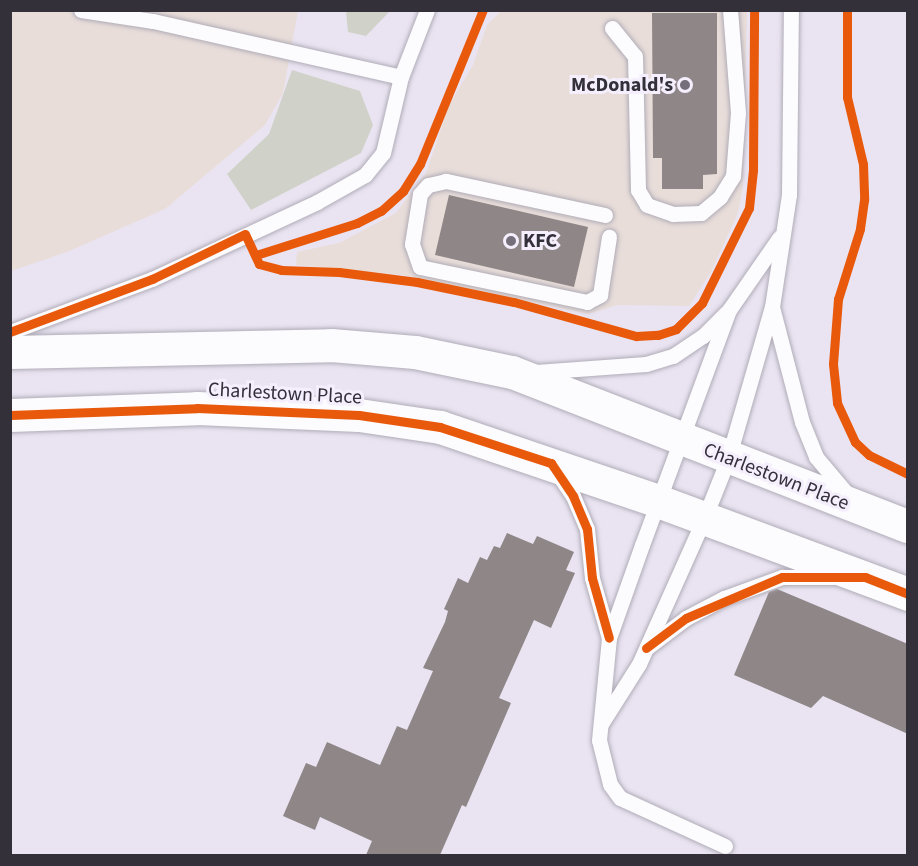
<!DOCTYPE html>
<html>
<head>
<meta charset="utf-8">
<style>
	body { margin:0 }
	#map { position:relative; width:918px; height:866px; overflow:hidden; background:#eae4f2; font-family:"Source Sans 3",sans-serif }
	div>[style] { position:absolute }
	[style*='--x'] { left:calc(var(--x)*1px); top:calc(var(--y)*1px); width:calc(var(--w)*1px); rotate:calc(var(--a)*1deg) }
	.commercial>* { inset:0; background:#e8ddd9 }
	.green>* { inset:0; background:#d0d2c9 }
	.building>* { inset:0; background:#8e8687 }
	.roads { filter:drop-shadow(0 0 2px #b0acb7) drop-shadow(0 0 2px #b0acb7) }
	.service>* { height:15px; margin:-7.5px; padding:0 7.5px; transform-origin:7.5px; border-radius:7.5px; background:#fcfbfd }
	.tertiary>* { height:33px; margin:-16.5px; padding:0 16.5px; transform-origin:16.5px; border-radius:16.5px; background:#fcfbfd }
	.cycleway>* { height:9px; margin:-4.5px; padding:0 4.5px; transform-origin:4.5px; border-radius:4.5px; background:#e8590c }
	.dots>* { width:16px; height:16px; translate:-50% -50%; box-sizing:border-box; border:3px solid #f4eefd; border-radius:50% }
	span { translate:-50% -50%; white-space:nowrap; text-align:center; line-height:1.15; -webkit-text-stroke:6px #f4eefd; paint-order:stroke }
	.poi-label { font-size:20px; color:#34303a; font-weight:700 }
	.right { translate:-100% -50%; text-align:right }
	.left { translate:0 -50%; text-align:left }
	.street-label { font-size:20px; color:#34303a }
	.frame { position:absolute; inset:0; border:12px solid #34303a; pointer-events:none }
</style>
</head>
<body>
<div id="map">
	<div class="commercial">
		<div style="clip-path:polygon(10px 11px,298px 11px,283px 93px,265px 125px,165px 209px,67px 252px,11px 271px)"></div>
		<div style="clip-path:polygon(501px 11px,747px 11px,743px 187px,738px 213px,711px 272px,689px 306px,618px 305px,588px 314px,402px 275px,296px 265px,297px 252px,339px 243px,396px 213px,426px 173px,449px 105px,473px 65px,487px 25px)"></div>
	</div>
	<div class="green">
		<div style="clip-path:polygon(346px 11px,346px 10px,390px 11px,366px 36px,348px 32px)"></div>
		<div style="clip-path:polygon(292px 70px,360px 91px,373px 125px,361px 153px,251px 210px,227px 174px,269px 134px)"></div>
	</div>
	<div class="building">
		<div style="clip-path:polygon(652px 13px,717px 13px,717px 174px,703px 175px,703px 189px,662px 189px,662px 158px,653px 158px)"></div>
		<div style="clip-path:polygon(449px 195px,588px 227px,574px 287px,435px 255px)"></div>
		<div style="clip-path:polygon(507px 533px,533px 544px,537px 536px,574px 552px,566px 570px,575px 573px,551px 628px,534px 620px,499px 698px,511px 703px,466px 807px,462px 805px,440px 855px,366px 855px,372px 841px,320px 817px,315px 830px,283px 816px,306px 763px,316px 767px,327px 742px,380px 765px,397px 726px,407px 730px,433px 671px,423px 668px,445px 622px,448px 611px,444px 609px,458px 578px,468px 583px,480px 557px,487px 560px,494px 546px,500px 548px)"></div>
		<div style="clip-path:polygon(777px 589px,908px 644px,908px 734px,823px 696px,811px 708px,734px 675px,769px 592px)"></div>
	</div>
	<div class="roads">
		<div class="service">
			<div style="--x:81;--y:10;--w:73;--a:8.7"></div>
			<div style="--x:153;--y:21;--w:254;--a:12.7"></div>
			<div style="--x:612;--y:28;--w:36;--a:51"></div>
			<div style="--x:635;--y:56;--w:134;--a:88.7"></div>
			<div style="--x:638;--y:190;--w:17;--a:59"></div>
			<div style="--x:647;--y:205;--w:28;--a:19"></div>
			<div style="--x:673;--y:214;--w:28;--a:-2"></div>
			<div style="--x:701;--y:213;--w:25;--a:-40"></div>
			<div style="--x:720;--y:197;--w:25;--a:-58"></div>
			<div style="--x:733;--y:176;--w:63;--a:-85.5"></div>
			<div style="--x:738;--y:113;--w:103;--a:-94.4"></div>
			<div style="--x:605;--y:215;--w:163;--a:-167.9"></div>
			<div style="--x:446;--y:181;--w:18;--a:167"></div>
			<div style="--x:428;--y:185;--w:12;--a:132"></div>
			<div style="--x:420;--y:194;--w:51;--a:99.1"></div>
			<div style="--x:412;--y:244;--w:24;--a:71"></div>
			<div style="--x:420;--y:267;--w:171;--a:11.8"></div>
			<div style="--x:587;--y:302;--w:15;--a:-28"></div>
			<div style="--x:600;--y:295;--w:59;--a:-81.2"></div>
			<div style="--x:772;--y:307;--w:119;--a:75.4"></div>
			<div style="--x:802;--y:422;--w:38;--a:68"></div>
			<div style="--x:816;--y:457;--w:50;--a:49.9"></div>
			<div style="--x:10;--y:332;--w:152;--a:-20.5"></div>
			<div style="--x:152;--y:279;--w:182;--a:-25"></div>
			<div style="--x:317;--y:202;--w:55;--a:-29.4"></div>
			<div style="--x:365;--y:175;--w:28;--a:-51"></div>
			<div style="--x:383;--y:153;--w:78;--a:-76.7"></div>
			<div style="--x:401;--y:77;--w:72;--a:-68.8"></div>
			<div style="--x:536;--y:372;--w:110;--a:-4.2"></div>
			<div style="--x:646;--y:364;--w:28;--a:-17"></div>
			<div style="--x:673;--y:356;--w:36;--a:-34"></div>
			<div style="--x:703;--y:336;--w:33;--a:-45"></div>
			<div style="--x:556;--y:471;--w:30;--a:56"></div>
			<div style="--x:573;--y:496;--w:36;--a:67"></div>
			<div style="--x:587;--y:529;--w:49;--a:84.2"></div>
			<div style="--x:592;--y:578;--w:62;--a:74.2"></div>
			<div style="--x:649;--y:646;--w:46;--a:-37.1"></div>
			<div style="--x:686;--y:618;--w:43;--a:-27.8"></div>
			<div style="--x:724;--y:598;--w:62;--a:-19.9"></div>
			<div style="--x:782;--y:577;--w:53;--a:0"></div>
			<div style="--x:601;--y:724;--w:71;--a:-57.7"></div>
			<div style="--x:639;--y:664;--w:159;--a:-65.9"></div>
			<div style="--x:704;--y:519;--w:65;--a:-68.2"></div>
			<div style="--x:728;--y:459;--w:158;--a:-73.9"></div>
			<div style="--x:772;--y:307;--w:113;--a:-81.4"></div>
			<div style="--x:789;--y:195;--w:185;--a:-89.4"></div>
			<div style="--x:725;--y:846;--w:115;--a:-155.4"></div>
			<div style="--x:620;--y:798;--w:17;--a:-126"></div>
			<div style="--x:610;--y:784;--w:45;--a:-104"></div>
			<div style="--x:599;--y:740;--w:102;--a:-84.4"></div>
			<div style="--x:609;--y:638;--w:99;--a:-70.5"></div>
			<div style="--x:642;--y:545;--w:251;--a:-69.7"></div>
			<div style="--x:729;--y:310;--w:88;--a:-55.2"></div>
		</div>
		<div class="tertiary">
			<div style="--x:10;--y:352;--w:321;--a:-1.2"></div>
			<div style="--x:331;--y:345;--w:84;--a:4.8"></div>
			<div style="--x:415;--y:352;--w:99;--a:11.7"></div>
			<div style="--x:512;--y:372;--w:425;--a:21.3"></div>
			<div style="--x:10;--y:415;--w:187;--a:-2.1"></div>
			<div style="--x:197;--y:408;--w:162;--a:2.5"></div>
			<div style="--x:359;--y:415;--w:82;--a:8.4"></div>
			<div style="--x:440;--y:427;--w:230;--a:18.7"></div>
			<div style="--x:658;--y:501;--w:267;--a:20.4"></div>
		</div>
	</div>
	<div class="cycleway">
		<div style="--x:847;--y:10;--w:87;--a:90"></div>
		<div style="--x:847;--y:97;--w:69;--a:76.6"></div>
		<div style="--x:863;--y:164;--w:36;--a:88"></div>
		<div style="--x:864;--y:200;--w:29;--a:98"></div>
		<div style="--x:860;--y:229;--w:73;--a:107.4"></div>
		<div style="--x:838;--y:299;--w:65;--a:94.4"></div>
		<div style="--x:833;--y:364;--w:39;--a:84"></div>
		<div style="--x:837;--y:403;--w:43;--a:65.2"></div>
		<div style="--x:855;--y:442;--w:19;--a:43"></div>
		<div style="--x:869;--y:455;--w:43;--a:26"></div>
		<div style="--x:256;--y:255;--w:106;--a:-17.6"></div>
		<div style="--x:357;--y:223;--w:27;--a:-27"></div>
		<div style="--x:381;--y:211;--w:30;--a:-42"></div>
		<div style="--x:403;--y:191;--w:32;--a:-58"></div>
		<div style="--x:420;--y:164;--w:166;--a:-67.8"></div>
		<div style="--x:10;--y:332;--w:152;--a:-20.5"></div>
		<div style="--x:152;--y:279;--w:103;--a:-25.8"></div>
		<div style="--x:245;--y:234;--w:33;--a:65"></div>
		<div style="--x:259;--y:264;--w:23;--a:15"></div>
		<div style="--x:281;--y:270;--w:58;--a:2"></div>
		<div style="--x:339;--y:272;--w:79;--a:7.3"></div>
		<div style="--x:417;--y:282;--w:99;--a:11.7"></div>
		<div style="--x:514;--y:302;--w:127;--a:15.6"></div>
		<div style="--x:636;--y:336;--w:22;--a:-3"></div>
		<div style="--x:658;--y:335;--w:19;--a:-18"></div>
		<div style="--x:676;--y:329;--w:37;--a:-45"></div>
		<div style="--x:702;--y:303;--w:106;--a:-63.7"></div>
		<div style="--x:749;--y:208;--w:38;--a:-84"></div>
		<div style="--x:753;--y:170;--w:160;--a:-89.6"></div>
		<div style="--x:10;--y:415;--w:187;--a:-2.1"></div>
		<div style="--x:197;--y:408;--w:162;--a:2.5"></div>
		<div style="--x:359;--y:415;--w:82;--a:8.4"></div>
		<div style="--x:440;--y:427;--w:117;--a:18"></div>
		<div style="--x:551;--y:463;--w:40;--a:56"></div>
		<div style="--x:573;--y:496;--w:36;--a:67"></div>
		<div style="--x:587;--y:529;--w:49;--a:84.2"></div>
		<div style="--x:592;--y:578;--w:62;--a:74.2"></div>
		<div style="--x:646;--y:648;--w:50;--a:-36.9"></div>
		<div style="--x:686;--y:618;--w:104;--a:-23.1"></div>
		<div style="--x:782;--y:577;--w:83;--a:0"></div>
		<div style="--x:865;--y:577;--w:46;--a:21.6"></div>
	</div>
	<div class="dots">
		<div style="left:685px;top:85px;background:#746f7a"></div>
		<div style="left:511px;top:241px;background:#746f7a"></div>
	</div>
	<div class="poi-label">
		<span class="right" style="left:673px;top:85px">McDonald's</span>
		<span class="left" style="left:523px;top:241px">KFC</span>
	</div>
	<div class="street-label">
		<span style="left:285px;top:394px;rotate:3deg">Charlestown Place</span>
		<span style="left:776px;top:477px;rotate:21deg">Charlestown Place</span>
	</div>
	<div class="frame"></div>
</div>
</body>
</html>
